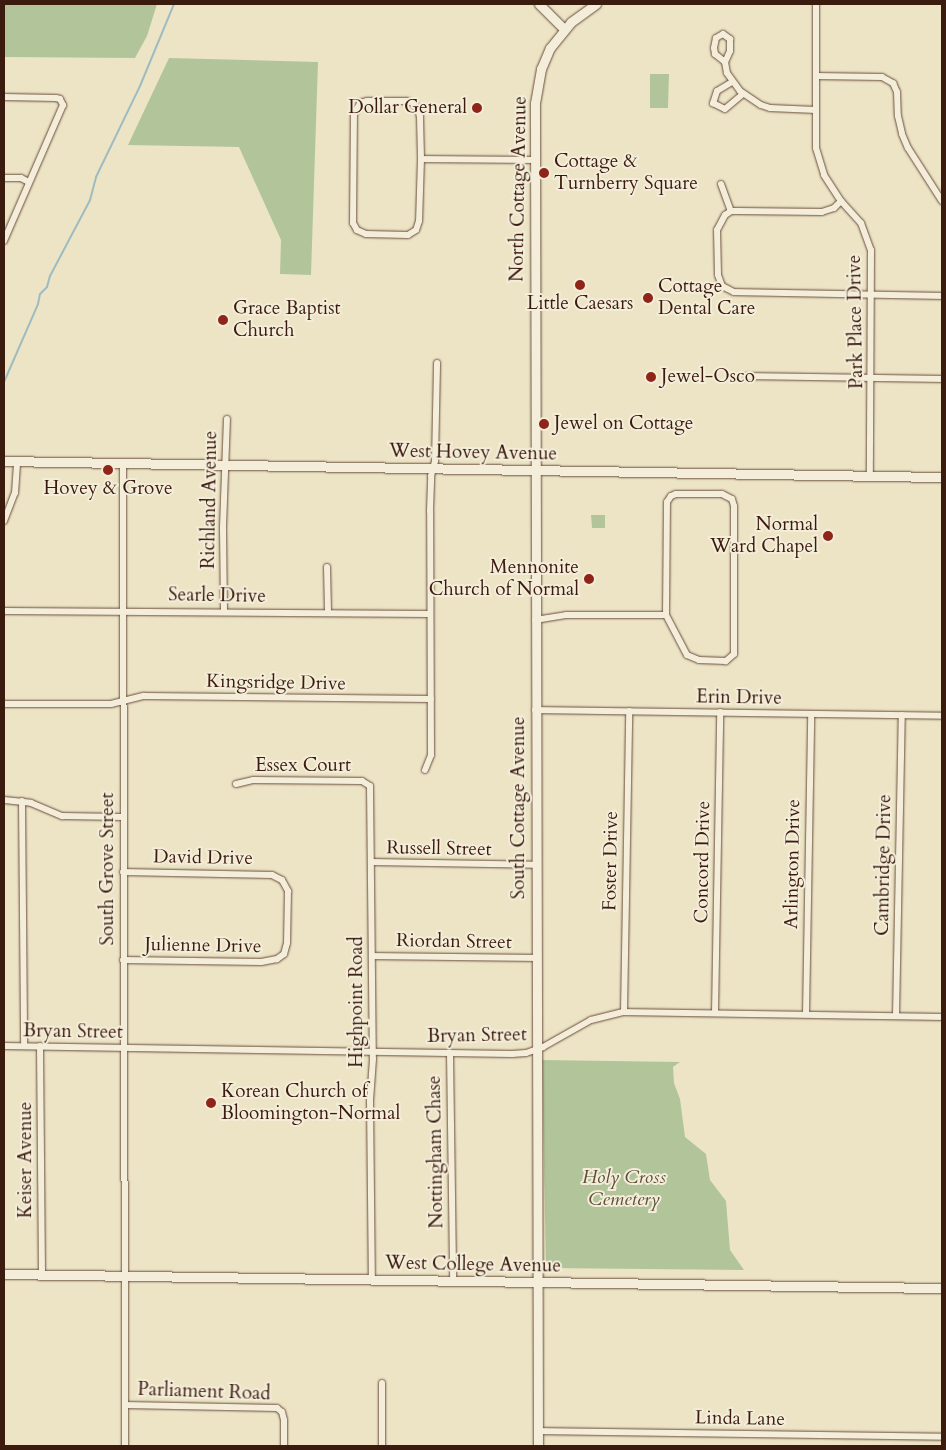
<!DOCTYPE html>
<html>
<head>
<meta charset="utf-8">
<style>
	body { margin:0 }
	#map { position:relative; width:946px; height:1450px; overflow:hidden; background:#ede4c6; font-family:Cardo,serif }
	div>[style] { position:absolute }
	[style*='--x'] { left:calc(var(--x)*1px); top:calc(var(--y)*1px); width:calc(var(--w)*1px); rotate:calc(var(--a)*1deg) }
	.green>* { inset:0; background:#b2c59a }
	.stream>* { height:2px; margin:-1px; padding:0 1px; transform-origin:1px; border-radius:1px; background:#9ebcc0 }
	.roads { filter:drop-shadow(0 0 1px #684d3b) drop-shadow(0 0 1px #684d3b) }
	.street>* { height:6px; margin:-3px; padding:0 3px; transform-origin:3px; border-radius:3px; background:#f3edda }
	.secondary>* { height:9px; margin:-4.5px; padding:0 4.5px; transform-origin:4.5px; border-radius:4.5px; background:#f3edda }
	.dots>* { width:14px; height:14px; translate:-50% -50%; box-sizing:border-box; border:2px solid #f3edda; border-radius:50% }
	span { translate:-50% -50%; white-space:nowrap; text-align:center; line-height:1.15; -webkit-text-stroke:4px #f3edda; paint-order:stroke }
	.poi-label { font-size:19px; color:#3b1b0d }
	.right { translate:-100% -50%; text-align:right }
	.left { translate:0 -50%; text-align:left }
	.street-label { font-size:19px; color:#3b1b0d }
	.park-label { font-size:19px; color:#5f4e37; font-style:italic }
	.frame { position:absolute; inset:0; border:5px solid #3b1b0d; pointer-events:none }
</style>
</head>
<body>
<div id="map">
	<div class="green">
		<div style="clip-path:polygon(4px 4px,157px 4px,147px 36px,135px 58px,4px 57px)"></div>
		<div style="clip-path:polygon(169px 58px,318px 62px,311px 275px,280px 274px,281px 240px,239px 147px,128px 145px)"></div>
		<div style="clip-path:polygon(650px 74px,669px 74px,668px 108px,650px 108px)"></div>
		<div style="clip-path:polygon(591px 515px,605px 515px,605px 528px,592px 528px)"></div>
		<div style="clip-path:polygon(542px 1060px,680px 1062px,673px 1067px,674px 1083px,680px 1099px,685px 1137px,706px 1154px,710px 1180px,726px 1201px,730px 1250px,744px 1270px,546px 1268px)"></div>
	</div>
	<div class="stream">
		<div style="--x:4;--y:382;--w:85;--a:-66.4"></div>
		<div style="--x:38;--y:304;--w:10;--a:-79"></div>
		<div style="--x:40;--y:294;--w:10;--a:-45"></div>
		<div style="--x:47;--y:287;--w:11;--a:-75"></div>
		<div style="--x:50;--y:276;--w:86;--a:-62.2"></div>
		<div style="--x:90;--y:200;--w:24;--a:-75"></div>
		<div style="--x:96;--y:177;--w:101;--a:-64.2"></div>
		<div style="--x:140;--y:86;--w:89;--a:-67.5"></div>
	</div>
	<div class="roads">
		<div class="street">
			<div style="--x:816;--y:4;--w:144;--a:90"></div>
			<div style="--x:816;--y:148;--w:28;--a:73"></div>
			<div style="--x:824;--y:175;--w:31;--a:57"></div>
			<div style="--x:841;--y:201;--w:30;--a:48"></div>
			<div style="--x:861;--y:223;--w:29;--a:70"></div>
			<div style="--x:871;--y:250;--w:226;--a:90.3"></div>
			<div style="--x:725;--y:62;--w:13;--a:-141"></div>
			<div style="--x:715;--y:54;--w:6;--a:-99"></div>
			<div style="--x:714;--y:48;--w:10;--a:-79"></div>
			<div style="--x:716;--y:38;--w:8;--a:-30"></div>
			<div style="--x:723;--y:34;--w:9;--a:36"></div>
			<div style="--x:730;--y:39;--w:12;--a:90"></div>
			<div style="--x:730;--y:51;--w:12;--a:114"></div>
			<div style="--x:725;--y:62;--w:11;--a:80"></div>
			<div style="--x:727;--y:73;--w:22;--a:54"></div>
			<div style="--x:740;--y:91;--w:25;--a:34"></div>
			<div style="--x:761;--y:105;--w:9;--a:18"></div>
			<div style="--x:770;--y:108;--w:46;--a:2.5"></div>
			<div style="--x:816;--y:76;--w:66;--a:0.9"></div>
			<div style="--x:882;--y:77;--w:13;--a:29"></div>
			<div style="--x:893;--y:83;--w:10;--a:66"></div>
			<div style="--x:897;--y:92;--w:24;--a:88"></div>
			<div style="--x:898;--y:116;--w:18;--a:77"></div>
			<div style="--x:902;--y:134;--w:15;--a:67"></div>
			<div style="--x:908;--y:148;--w:63;--a:57.3"></div>
			<div style="--x:732;--y:82;--w:17;--a:149"></div>
			<div style="--x:717;--y:91;--w:13;--a:108"></div>
			<div style="--x:713;--y:103;--w:13;--a:27"></div>
			<div style="--x:725;--y:109;--w:23;--a:-40"></div>
			<div style="--x:4;--y:97;--w:52;--a:1.1"></div>
			<div style="--x:56;--y:98;--w:4;--a:14"></div>
			<div style="--x:60;--y:99;--w:7;--a:63"></div>
			<div style="--x:63;--y:105;--w:148;--a:113.5"></div>
			<div style="--x:367;--y:101;--w:40;--a:0"></div>
			<div style="--x:407;--y:101;--w:6;--a:18"></div>
			<div style="--x:413;--y:103;--w:8;--a:50"></div>
			<div style="--x:418;--y:109;--w:8;--a:76"></div>
			<div style="--x:420;--y:117;--w:42;--a:88.6"></div>
			<div style="--x:421;--y:159;--w:62;--a:91.8"></div>
			<div style="--x:419;--y:221;--w:9;--a:108"></div>
			<div style="--x:416;--y:230;--w:9;--a:148"></div>
			<div style="--x:408;--y:235;--w:42;--a:-178.6"></div>
			<div style="--x:366;--y:234;--w:10;--a:-156"></div>
			<div style="--x:357;--y:230;--w:8;--a:-120"></div>
			<div style="--x:353;--y:223;--w:109;--a:-89.5"></div>
			<div style="--x:354;--y:114;--w:13;--a:-61"></div>
			<div style="--x:360;--y:103;--w:7;--a:-16"></div>
			<div style="--x:421;--y:159;--w:113;--a:0.5"></div>
			<div style="--x:4;--y:178;--w:17;--a:0"></div>
			<div style="--x:21;--y:178;--w:9;--a:27"></div>
			<div style="--x:721;--y:184;--w:29;--a:70"></div>
			<div style="--x:841;--y:201;--w:10;--a:135"></div>
			<div style="--x:834;--y:208;--w:13;--a:162"></div>
			<div style="--x:822;--y:212;--w:84;--a:-179.3"></div>
			<div style="--x:738;--y:211;--w:7;--a:180"></div>
			<div style="--x:731;--y:211;--w:7;--a:146"></div>
			<div style="--x:725;--y:215;--w:17;--a:118"></div>
			<div style="--x:717;--y:230;--w:45;--a:88.7"></div>
			<div style="--x:718;--y:275;--w:12;--a:70"></div>
			<div style="--x:722;--y:286;--w:13;--a:27"></div>
			<div style="--x:734;--y:292;--w:208;--a:1.1"></div>
			<div style="--x:747;--y:376;--w:195;--a:0.9"></div>
			<div style="--x:123;--y:463;--w:983;--a:89.88"></div>
			<div style="--x:676;--y:494;--w:46;--a:0"></div>
			<div style="--x:722;--y:494;--w:11;--a:27"></div>
			<div style="--x:732;--y:499;--w:7;--a:74"></div>
			<div style="--x:734;--y:506;--w:148;--a:90"></div>
			<div style="--x:734;--y:654;--w:11;--a:139"></div>
			<div style="--x:726;--y:661;--w:27;--a:-178"></div>
			<div style="--x:699;--y:660;--w:13;--a:-157"></div>
			<div style="--x:687;--y:655;--w:45;--a:-117.7"></div>
			<div style="--x:666;--y:615;--w:113;--a:-89.5"></div>
			<div style="--x:667;--y:502;--w:7;--a:-56"></div>
			<div style="--x:671;--y:496;--w:5;--a:-22"></div>
			<div style="--x:4;--y:521;--w:30;--a:-69"></div>
			<div style="--x:15;--y:493;--w:32;--a:-86"></div>
			<div style="--x:327;--y:567;--w:45;--a:88.7"></div>
			<div style="--x:4;--y:611;--w:426;--a:0.4"></div>
			<div style="--x:224;--y:611;--w:84;--a:-90.7"></div>
			<div style="--x:223;--y:527;--w:108;--a:-87.9"></div>
			<div style="--x:535;--y:620;--w:31;--a:-9"></div>
			<div style="--x:566;--y:615;--w:100;--a:0"></div>
			<div style="--x:4;--y:704;--w:107;--a:0"></div>
			<div style="--x:111;--y:704;--w:34;--a:-14"></div>
			<div style="--x:144;--y:696;--w:287;--a:0.6"></div>
			<div style="--x:535;--y:710;--w:407;--a:0.8"></div>
			<div style="--x:425;--y:770;--w:16;--a:-68"></div>
			<div style="--x:431;--y:755;--w:244;--a:-90.2"></div>
			<div style="--x:430;--y:511;--w:35;--a:-88"></div>
			<div style="--x:431;--y:476;--w:16;--a:-75"></div>
			<div style="--x:435;--y:461;--w:98;--a:-88.8"></div>
			<div style="--x:236;--y:784;--w:17;--a:-13"></div>
			<div style="--x:253;--y:780;--w:109;--a:0.5"></div>
			<div style="--x:362;--y:781;--w:9;--a:32"></div>
			<div style="--x:370;--y:786;--w:273;--a:89.4"></div>
			<div style="--x:373;--y:1059;--w:42;--a:94.1"></div>
			<div style="--x:370;--y:1101;--w:178;--a:89.4"></div>
			<div style="--x:4;--y:800;--w:27;--a:6"></div>
			<div style="--x:31;--y:803;--w:34;--a:23"></div>
			<div style="--x:62;--y:816;--w:61;--a:0.9"></div>
			<div style="--x:22;--y:801;--w:245;--a:89.5"></div>
			<div style="--x:371;--y:862;--w:164;--a:1"></div>
			<div style="--x:123;--y:872;--w:149;--a:1.2"></div>
			<div style="--x:272;--y:875;--w:11;--a:27"></div>
			<div style="--x:282;--y:880;--w:13;--a:61"></div>
			<div style="--x:288;--y:891;--w:52;--a:91.1"></div>
			<div style="--x:287;--y:943;--w:11;--a:105"></div>
			<div style="--x:284;--y:954;--w:9;--a:144"></div>
			<div style="--x:277;--y:959;--w:16;--a:169"></div>
			<div style="--x:261;--y:962;--w:138;--a:-179.2"></div>
			<div style="--x:372;--y:956;--w:164;--a:0.7"></div>
			<div style="--x:624;--y:1012;--w:301;--a:-89"></div>
			<div style="--x:715;--y:1013;--w:301;--a:-89"></div>
			<div style="--x:806;--y:1014;--w:300;--a:-89"></div>
			<div style="--x:896;--y:1016;--w:301;--a:-88.9"></div>
			<div style="--x:4;--y:1046;--w:508;--a:0.9"></div>
			<div style="--x:512;--y:1054;--w:14;--a:-4"></div>
			<div style="--x:526;--y:1053;--w:18;--a:-19"></div>
			<div style="--x:543;--y:1047;--w:55;--a:-29.4"></div>
			<div style="--x:591;--y:1020;--w:34;--a:-14"></div>
			<div style="--x:624;--y:1012;--w:318;--a:0.9"></div>
			<div style="--x:40;--y:1046;--w:228;--a:89.5"></div>
			<div style="--x:450;--y:1053;--w:228;--a:89.2"></div>
			<div style="--x:125;--y:1405;--w:152;--a:1.1"></div>
			<div style="--x:277;--y:1408;--w:6;--a:39"></div>
			<div style="--x:282;--y:1412;--w:8;--a:76"></div>
			<div style="--x:284;--y:1420;--w:26;--a:90"></div>
			<div style="--x:537;--y:1431;--w:405;--a:0.8"></div>
			<div style="--x:382;--y:1446;--w:63;--a:-90"></div>
		</div>
		<div class="secondary">
			<div style="--x:539;--y:4;--w:35;--a:45"></div>
			<div style="--x:4;--y:461;--w:938;--a:0.98"></div>
			<div style="--x:4;--y:1274;--w:938;--a:0.86"></div>
			<div style="--x:538;--y:1446;--w:1343;--a:-90.13"></div>
			<div style="--x:535;--y:103;--w:35;--a:-80"></div>
			<div style="--x:541;--y:69;--w:23;--a:-67"></div>
			<div style="--x:550;--y:48;--w:33;--a:-51"></div>
			<div style="--x:571;--y:22;--w:31;--a:-36"></div>
		</div>
	</div>
	<div class="dots">
		<div style="left:477px;top:108px;background:#8f2418"></div>
		<div style="left:544px;top:173px;background:#8f2418"></div>
		<div style="left:580px;top:285px;background:#8f2418"></div>
		<div style="left:648px;top:298px;background:#8f2418"></div>
		<div style="left:223px;top:320px;background:#8f2418"></div>
		<div style="left:651px;top:377px;background:#8f2418"></div>
		<div style="left:544px;top:424px;background:#8f2418"></div>
		<div style="left:108px;top:470px;background:#8f2418"></div>
		<div style="left:828px;top:536px;background:#8f2418"></div>
		<div style="left:589px;top:579px;background:#8f2418"></div>
		<div style="left:211px;top:1103px;background:#8f2418"></div>
	</div>
	<div class="poi-label">
		<span class="right" style="left:467px;top:108px">Dollar General</span>
		<span class="left" style="left:554px;top:173px">Cottage &amp;<br>Turnberry Square</span>
		<span class="left" style="left:658px;top:298px">Cottage<br>Dental Care</span>
		<span style="left:580px;top:304px">Little Caesars</span>
		<span class="left" style="left:233px;top:320px">Grace Baptist<br>Church</span>
		<span class="left" style="left:661px;top:377px">Jewel-Osco</span>
		<span class="left" style="left:554px;top:424px">Jewel on Cottage</span>
		<span style="left:108px;top:489px">Hovey &amp; Grove</span>
		<span class="right" style="left:818px;top:536px">Normal<br>Ward Chapel</span>
		<span class="right" style="left:579px;top:579px">Mennonite<br>Church of Normal</span>
		<span class="left" style="left:221px;top:1103px">Korean Church of<br>Bloomington-Normal</span>
	</div>
	<div class="street-label">
		<span style="left:519px;top:189px;rotate:-89deg">North Cottage Avenue</span>
		<span style="left:856px;top:322px;rotate:-91deg">Park Place Drive</span>
		<span style="left:473px;top:453px;rotate:1deg">West Hovey Avenue</span>
		<span style="left:210px;top:500px;rotate:-89deg">Richland Avenue</span>
		<span style="left:217px;top:596px;rotate:1deg">Searle Drive</span>
		<span style="left:276px;top:683px;rotate:1deg">Kingsridge Drive</span>
		<span style="left:739px;top:698px;rotate:1deg">Erin Drive</span>
		<span style="left:303px;top:766px">Essex Court</span>
		<span style="left:519px;top:808px;rotate:-90deg">South Cottage Avenue</span>
		<span style="left:439px;top:849px;rotate:1deg">Russell Street</span>
		<span style="left:203px;top:858px;rotate:1deg">David Drive</span>
		<span style="left:611px;top:861px;rotate:-89deg">Foster Drive</span>
		<span style="left:703px;top:862px;rotate:-89deg">Concord Drive</span>
		<span style="left:793px;top:864px;rotate:-89deg">Arlington Drive</span>
		<span style="left:884px;top:865px;rotate:-89deg">Cambridge Drive</span>
		<span style="left:108px;top:869px;rotate:-90deg">South Grove Street</span>
		<span style="left:454px;top:942px;rotate:1deg">Riordan Street</span>
		<span style="left:203px;top:946px;rotate:1deg">Julienne Drive</span>
		<span style="left:357px;top:1002px;rotate:-90deg">Highpoint Road</span>
		<span style="left:73px;top:1032px;rotate:1deg">Bryan Street</span>
		<span style="left:477px;top:1036px;rotate:-1deg">Bryan Street</span>
		<span style="left:436px;top:1152px;rotate:-91deg">Nottingham Chase</span>
		<span style="left:26px;top:1160px;rotate:-90deg">Keiser Avenue</span>
		<span style="left:473px;top:1265px;rotate:1deg">West College Avenue</span>
		<span style="left:204px;top:1392px;rotate:2deg">Parliament Road</span>
		<span style="left:740px;top:1419px;rotate:1deg">Linda Lane</span>
	</div>
	<div class="park-label">
		<span style="left:624px;top:1189px">Holy Cross<br>Cemetery</span>
	</div>
	<div class="frame"></div>
</div>
</body>
</html>
